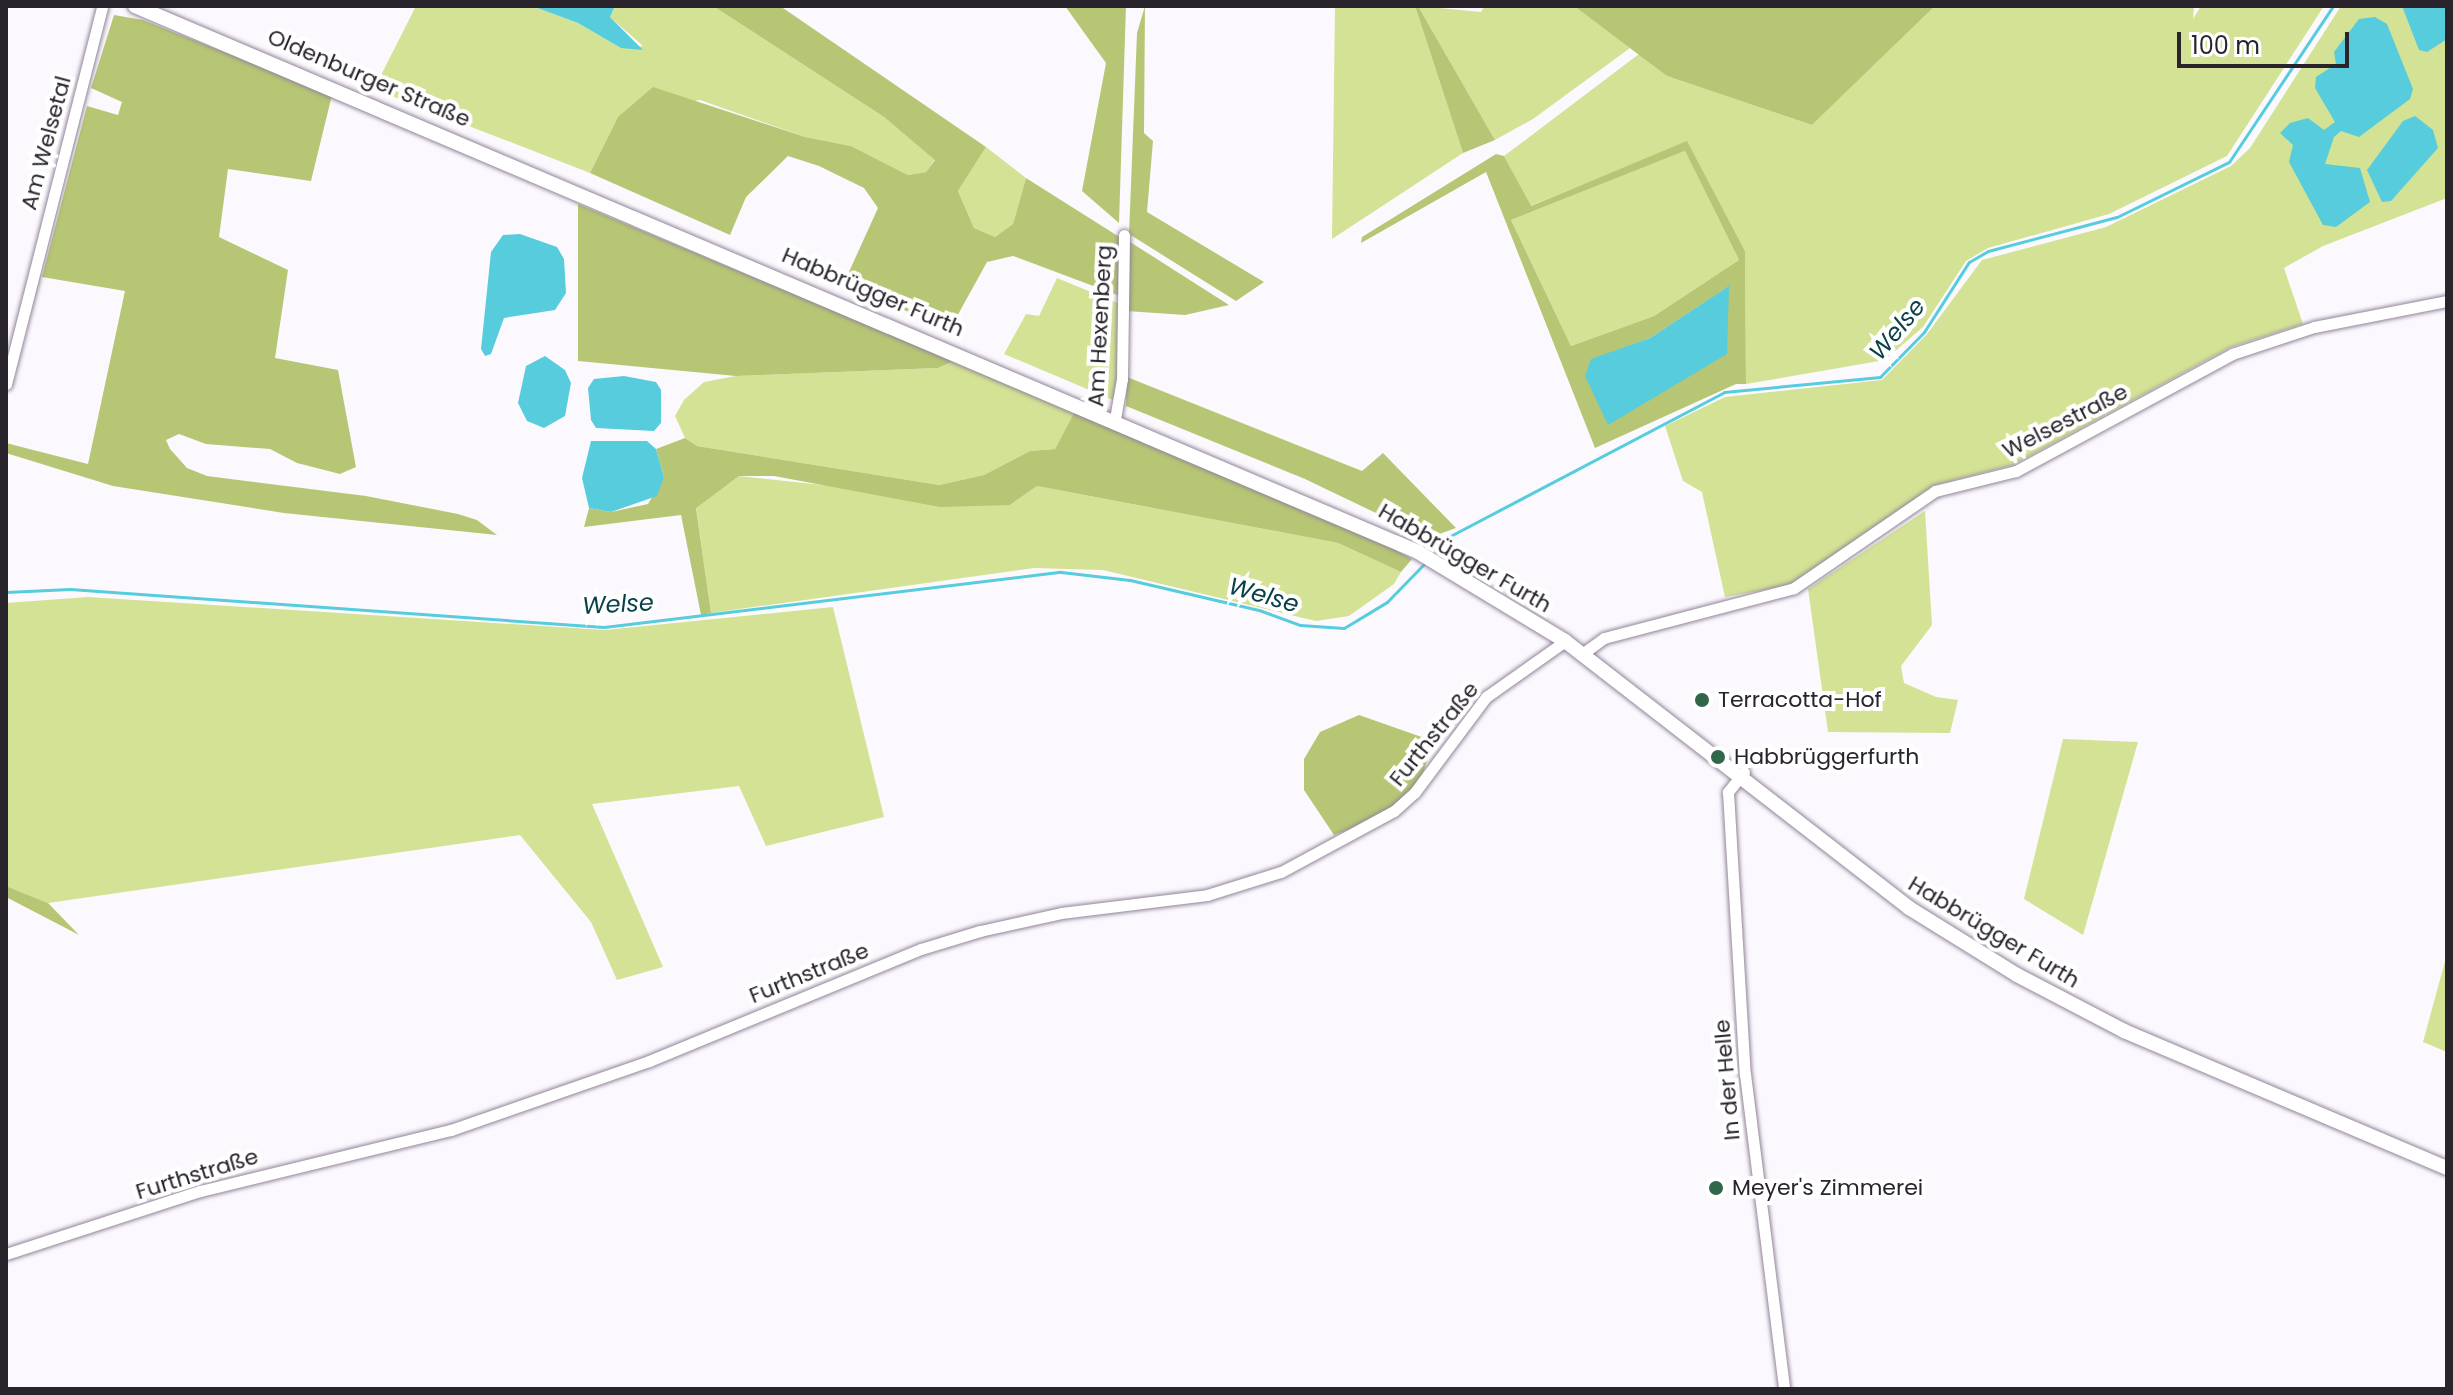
<!DOCTYPE html>
<html>
<head>
<meta charset="utf-8">
<style>
	body { margin:0 }
	#map { position:relative; width:2453px; height:1395px; overflow:hidden; background:#fcf9fe; font-family:Poppins,sans-serif }
	div>[style] { position:absolute }
	[style*='--x'] { left:calc(var(--x)*1px); top:calc(var(--y)*1px); width:calc(var(--w)*1px); rotate:calc(var(--a)*1deg) }
	.green>* { inset:0; background:#d3e294 }
	.forest>* { inset:0; background:#b7c674 }
	.water>* { inset:0; background:#56ccdc }
	.stream>* { height:3px; margin:-1.5px; padding:0 1.5px; transform-origin:1.5px; border-radius:1.5px; background:#56ccdc }
	.roads { filter:drop-shadow(0 0 2px #928499) drop-shadow(0 0 2px #928499) }
	.minor>* { height:11px; margin:-5.5px; padding:0 5.5px; transform-origin:5.5px; border-radius:5.5px; background:#fff }
	.tertiary>* { height:14px; margin:-7px; padding:0 7px; transform-origin:7px; border-radius:7px; background:#fff }
	.dots>* { width:22px; height:22px; translate:-50% -50%; box-sizing:border-box; border:4px solid #fff; border-radius:50% }
	span { translate:-50% -50%; white-space:nowrap; text-align:center; line-height:1.15; -webkit-text-stroke:8px #fff; paint-order:stroke }
	.street-label { font-size:22px; color:#29232c }
	.poi-label { font-size:22px; color:#29232c }
	.left { translate:0 -50%; text-align:left }
	.water-label { font-size:24px; color:#094148; font-style:italic }
	.frame { position:absolute; inset:0; border:8px solid #29232c; pointer-events:none }
	.scale { position:absolute; left:2177px; top:32px; width:172px; height:36px; box-sizing:border-box; border:4px solid #29232c; border-top:0; padding-left:10px; font-size:24px; line-height:28px; white-space:nowrap; color:#29232c; -webkit-text-stroke:6px #fff; paint-order:stroke }
</style>
</head>
<body>
<div id="map">
	<div class="green">
		<div style="clip-path:polygon(416px 6px,532px 6px,578px 23px,621px 48px,643px 46px,610px 17px,615px 6px,713px 6px,884px 117px,935px 159px,926px 172px,908px 175px,851px 146px,805px 137px,700px 100px,618px 117px,590px 173px,374px 89px)"></div>
		<div style="clip-path:polygon(1335px 6px,1415px 6px,1463px 153px,1332px 239px)"></div>
		<div style="clip-path:polygon(1418px 6px,1481px 12px,1485px 6px,1574px 6px,1630px 48px,1533px 119px,1495px 140px)"></div>
		<div style="clip-path:polygon(1935px 6px,2194px 6px,2193px 19px,2201px 6px,2324px 6px,2227px 156px,2109px 214px,1988px 248px,1966px 261px,1923px 327px,1885px 360px,1746px 384px,1745px 251px,1687px 142px,1530px 206px,1504px 156px,1639px 54px,1667px 76px,1812px 125px)"></div>
		<div style="clip-path:polygon(2341px 6px,2447px 6px,2447px 198px,2323px 246px,2284px 268px,2303px 324px,2231px 347px,2013px 465px,1935px 485px,1791px 585px,1725px 597px,1702px 492px,1683px 481px,1665px 426px,1725px 397px,1882px 380px,1927px 334px,1982px 260px,2106px 227px,2231px 166px,2250px 148px)"></div>
		<div style="clip-path:polygon(986px 147px,1026px 178px,1013px 224px,995px 237px,974px 228px,958px 191px)"></div>
		<div style="clip-path:polygon(1685px 151px,1739px 260px,1654px 316px,1571px 346px,1511px 220px)"></div>
		<div style="clip-path:polygon(1057px 278px,1120px 304px,1118px 381px,1113px 400px,1004px 354px,1026px 314px,1039px 316px)"></div>
		<div style="clip-path:polygon(954px 361px,1075px 411px,1055px 449px,1030px 451px,984px 475px,939px 485px,697px 446px,685px 438px,675px 416px,684px 400px,704px 382px,736px 376px,938px 368px)"></div>
		<div style="clip-path:polygon(739px 476px,1010px 505px,1037px 486px,1338px 543px,1401px 572px,1394px 584px,1349px 616px,1316px 621px,1103px 570px,1034px 568px,711px 613px,696px 507px)"></div>
		<div style="clip-path:polygon(1925px 511px,1932px 625px,1901px 666px,1904px 683px,1936px 697px,1958px 700px,1950px 733px,1828px 732px,1808px 589px)"></div>
		<div style="clip-path:polygon(88px 597px,605px 630px,833px 607px,884px 817px,766px 846px,739px 786px,592px 804px,663px 967px,617px 980px,591px 922px,520px 835px,48px 903px,6px 886px,6px 603px)"></div>
		<div style="clip-path:polygon(2063px 739px,2138px 742px,2083px 935px,2024px 899px)"></div>
		<div style="clip-path:polygon(2447px 954px,2447px 1052px,2423px 1042px)"></div>
	</div>
	<div class="forest">
		<div style="clip-path:polygon(713px 6px,780px 6px,986px 147px,958px 191px,974px 228px,995px 237px,1013px 224px,1026px 178px,1121px 238px,1120px 296px,1013px 256px,987px 262px,950px 329px,843px 285px,878px 208px,864px 188px,819px 166px,788px 156px,746px 197px,730px 235px,590px 173px,618px 117px,653px 87px,805px 137px,851px 146px,908px 175px,926px 172px,935px 160px,884px 117px)"></div>
		<div style="clip-path:polygon(1065px 6px,1126px 6px,1119px 223px,1082px 191px,1106px 63px)"></div>
		<div style="clip-path:polygon(1145px 6px,1144px 133px,1153px 141px,1147px 212px,1264px 282px,1236px 301px,1129px 234px,1137px 33px)"></div>
		<div style="clip-path:polygon(1415px 6px,1418px 6px,1495px 140px,1463px 153px)"></div>
		<div style="clip-path:polygon(1574px 6px,1935px 6px,1812px 125px,1667px 76px)"></div>
		<div style="clip-path:polygon(114px 15px,143px 20px,332px 95px,311px 181px,228px 169px,219px 237px,288px 270px,275px 358px,338px 370px,356px 467px,340px 474px,297px 463px,270px 449px,206px 444px,179px 434px,166px 440px,170px 449px,187px 468px,207px 476px,366px 496px,458px 514px,477px 520px,497px 535px,284px 513px,113px 486px,6px 453px,6px 443px,88px 464px,125px 291px,42px 277px,87px 106px,118px 115px,122px 102px,91px 88px)"></div>
		<div style="clip-path:polygon(evenodd,1687px 141px,1745px 251px,1746px 384px,1736px 384px,1595px 448px,1486px 172px,1361px 243px,1362px 237px,1496px 154px,1504px 156px,1531px 206px,1687px 141px,1685px 151px,1739px 260px,1654px 316px,1571px 346px,1511px 220px,1685px 151px,1687px 141px,1728px 287px,1608px 424px,1591px 360px,1650px 338px,1728px 287px)"></div>
		<div style="clip-path:polygon(578px 204px,954px 361px,938px 368px,736px 376px,578px 361px)"></div>
		<div style="clip-path:polygon(1127px 240px,1229px 305px,1185px 315px,1126px 311px)"></div>
		<div style="clip-path:polygon(1127px 377px,1362px 471px,1383px 453px,1456px 528px,1428px 538px,1305px 479px,1126px 406px)"></div>
		<div style="clip-path:polygon(1075px 411px,1348px 524px,1412px 559px,1401px 572px,1338px 543px,1037px 486px,1010px 505px,940px 507px,774px 476px,739px 476px,696px 508px,711px 613px,701px 615px,681px 515px,584px 527px,589px 508px,611px 512px,648px 504px,664px 477px,656px 449px,685px 438px,697px 446px,939px 485px,984px 475px,1030px 451px,1055px 449px)"></div>
		<div style="clip-path:polygon(1359px 715px,1433px 741px,1420px 783px,1386px 816px,1334px 835px,1304px 790px,1304px 759px,1320px 732px)"></div>
		<div style="clip-path:polygon(6px 886px,48px 903px,79px 935px,6px 897px)"></div>
	</div>
	<div class="water">
		<div style="clip-path:polygon(532px 6px,615px 6px,610px 17px,643px 50px,621px 48px,578px 23px)"></div>
		<div style="clip-path:polygon(2402px 6px,2447px 6px,2447px 39px,2427px 52px,2419px 50px)"></div>
		<div style="clip-path:polygon(2375px 17px,2387px 24px,2413px 89px,2410px 99px,2359px 137px,2341px 131px,2334px 137px,2325px 164px,2360px 168px,2370px 202px,2336px 227px,2323px 225px,2289px 162px,2293px 145px,2280px 133px,2290px 123px,2308px 118px,2324px 130px,2335px 122px,2315px 88px,2316px 77px,2336px 64px,2334px 52px,2359px 19px)"></div>
		<div style="clip-path:polygon(2415px 116px,2433px 130px,2438px 148px,2391px 201px,2382px 202px,2367px 170px,2403px 121px)"></div>
		<div style="clip-path:polygon(520px 234px,557px 247px,564px 259px,566px 293px,555px 310px,504px 318px,491px 354px,485px 356px,481px 349px,491px 252px,503px 235px)"></div>
		<div style="clip-path:polygon(1729px 286px,1727px 354px,1608px 425px,1585px 376px,1591px 359px,1650px 338px)"></div>
		<div style="clip-path:polygon(545px 356px,565px 370px,571px 383px,565px 416px,544px 428px,527px 421px,518px 403px,526px 366px)"></div>
		<div style="clip-path:polygon(624px 376px,656px 382px,661px 390px,661px 423px,654px 431px,596px 428px,591px 420px,588px 388px,594px 379px)"></div>
		<div style="clip-path:polygon(591px 441px,647px 441px,656px 449px,664px 477px,657px 496px,611px 512px,589px 508px,582px 478px)"></div>
	</div>
	<div class="stream">
		<div style="--x:1430;--y:553;--w:10;--a:-61"></div>
		<div style="--x:1435;--y:544;--w:327;--a:-27.7"></div>
		<div style="--x:1724;--y:392;--w:157;--a:-5.5"></div>
		<div style="--x:1880;--y:377;--w:63;--a:-45.6"></div>
		<div style="--x:1924;--y:332;--w:83;--a:-57.3"></div>
		<div style="--x:1969;--y:262;--w:22;--a:-30"></div>
		<div style="--x:1988;--y:251;--w:133;--a:-14.8"></div>
		<div style="--x:2117;--y:217;--w:125;--a:-26.2"></div>
		<div style="--x:2229;--y:162;--w:187;--a:-56.3"></div>
		<div style="--x:6;--y:592;--w:64;--a:-2.7"></div>
		<div style="--x:70;--y:589;--w:535;--a:4.07"></div>
		<div style="--x:604;--y:627;--w:460;--a:-6.9"></div>
		<div style="--x:1061;--y:572;--w:69;--a:6.6"></div>
		<div style="--x:1130;--y:580;--w:132;--a:13.1"></div>
		<div style="--x:1259;--y:610;--w:44;--a:20.1"></div>
		<div style="--x:1300;--y:625;--w:44;--a:3.9"></div>
		<div style="--x:1344;--y:628;--w:50;--a:-31.2"></div>
		<div style="--x:1387;--y:602;--w:53;--a:-45.8"></div>
	</div>
	<div class="roads">
		<div class="minor">
			<div style="--x:6;--y:384;--w:390;--a:-75.7"></div>
			<div style="--x:1115;--y:419;--w:41;--a:-80.1"></div>
			<div style="--x:1122;--y:379;--w:144;--a:-89.2"></div>
			<div style="--x:1582;--y:654;--w:27;--a:-36"></div>
			<div style="--x:1604;--y:638;--w:196;--a:-14.7"></div>
			<div style="--x:1794;--y:588;--w:171;--a:-34.5"></div>
			<div style="--x:1935;--y:491;--w:83;--a:-13.9"></div>
			<div style="--x:2016;--y:471;--w:246;--a:-28.4"></div>
			<div style="--x:2232;--y:354;--w:86;--a:-18.2"></div>
			<div style="--x:2314;--y:327;--w:136;--a:-11.1"></div>
			<div style="--x:1744;--y:772;--w:26;--a:129"></div>
			<div style="--x:1728;--y:792;--w:283;--a:86.6"></div>
			<div style="--x:1745;--y:1074;--w:317;--a:82.9"></div>
			<div style="--x:6;--y:1254;--w:204;--a:-18"></div>
			<div style="--x:200;--y:1191;--w:258;--a:-13.7"></div>
			<div style="--x:451;--y:1130;--w:210;--a:-19.2"></div>
			<div style="--x:649;--y:1061;--w:294;--a:-22.4"></div>
			<div style="--x:921;--y:949;--w:62;--a:-17"></div>
			<div style="--x:980;--y:931;--w:83;--a:-12.5"></div>
			<div style="--x:1061;--y:913;--w:147;--a:-7"></div>
			<div style="--x:1207;--y:895;--w:77;--a:-17.3"></div>
			<div style="--x:1281;--y:872;--w:128;--a:-28.4"></div>
			<div style="--x:1394;--y:811;--w:28;--a:-42"></div>
			<div style="--x:1415;--y:792;--w:119;--a:-53.2"></div>
			<div style="--x:1486;--y:697;--w:97;--a:-35.3"></div>
		</div>
		<div class="tertiary">
			<div style="--x:135;--y:6;--w:1394;--a:23.05"></div>
			<div style="--x:1418;--y:552;--w:172;--a:31.2"></div>
			<div style="--x:1565;--y:641;--w:435;--a:37.8"></div>
			<div style="--x:1909;--y:908;--w:127;--a:31.8"></div>
			<div style="--x:2017;--y:975;--w:121;--a:27.6"></div>
			<div style="--x:2124;--y:1031;--w:351;--a:23"></div>
		</div>
	</div>
	<div class="dots">
		<div style="left:1702px;top:700px;background:#31664b"></div>
		<div style="left:1718px;top:757px;background:#31664b"></div>
		<div style="left:1716px;top:1188px;background:#31664b"></div>
	</div>
	<div class="street-label">
		<span style="left:369px;top:78px;rotate:23deg">Oldenburger Straße</span>
		<span style="left:46px;top:143px;rotate:-75deg">Am Welsetal</span>
		<span style="left:873px;top:292px;rotate:23deg">Habbrügger Furth</span>
		<span style="left:1100px;top:326px;rotate:-87deg">Am Hexenberg</span>
		<span style="left:2065px;top:421px;rotate:-27deg">Welsestraße</span>
		<span style="left:1465px;top:558px;rotate:30deg">Habbrügger Furth</span>
		<span style="left:1434px;top:734px;rotate:-51deg">Furthstraße</span>
		<span style="left:1994px;top:932px;rotate:31deg">Habbrügger Furth</span>
		<span style="left:809px;top:973px;rotate:-22deg">Furthstraße</span>
		<span style="left:1727px;top:1080px;rotate:-95deg">In der Helle</span>
		<span style="left:197px;top:1174px;rotate:-17deg">Furthstraße</span>
	</div>
	<div class="poi-label">
		<span class="left" style="left:1718px;top:700px">Terracotta-Hof</span>
		<span class="left" style="left:1734px;top:757px">Habbrüggerfurth</span>
		<span class="left" style="left:1732px;top:1188px">Meyer's Zimmerei</span>
	</div>
	<div class="water-label">
		<span style="left:1897px;top:329px;rotate:-50deg">Welse</span>
		<span style="left:1264px;top:595px;rotate:16deg">Welse</span>
		<span style="left:618px;top:604px;rotate:-3deg">Welse</span>
	</div>
	<div class="frame"></div>
	<div class="scale">100 m</div>
</div>
</body>
</html>
